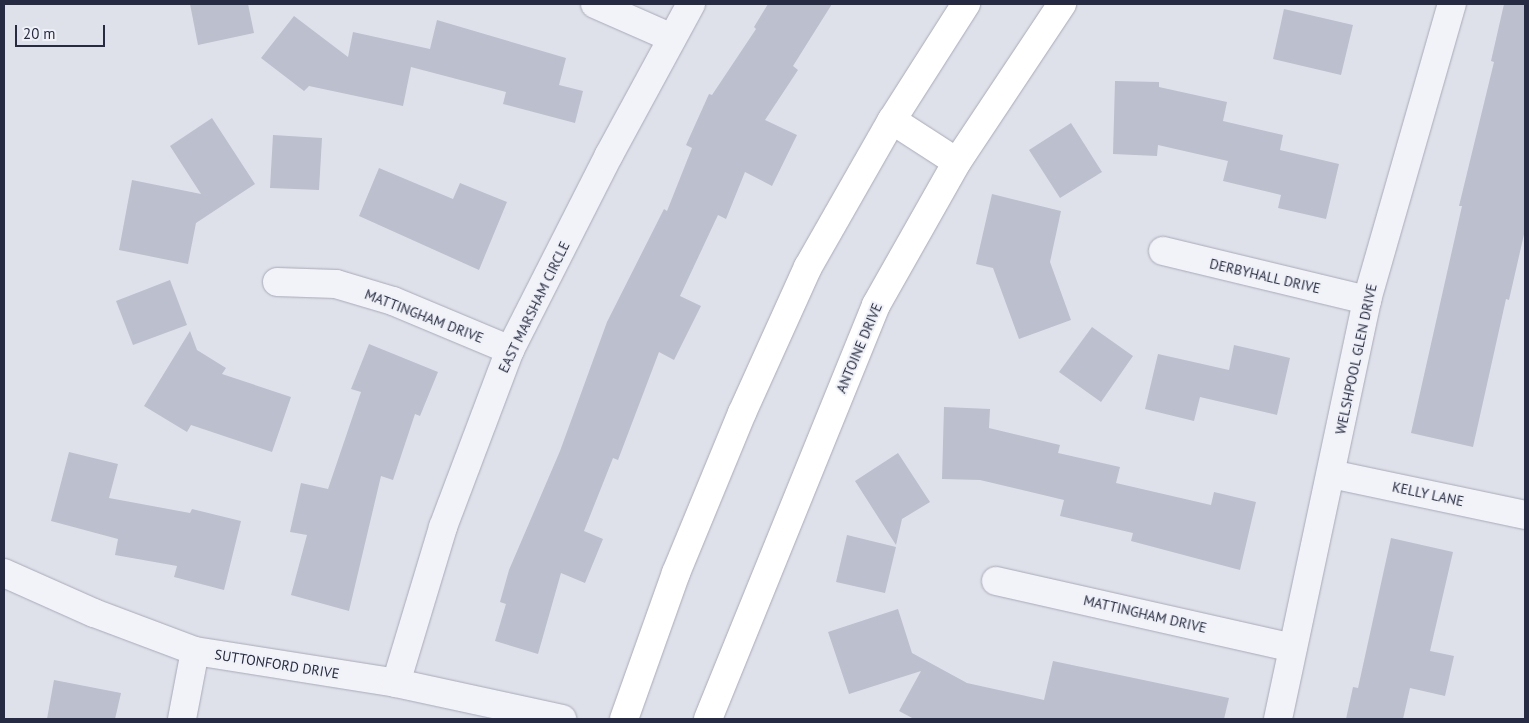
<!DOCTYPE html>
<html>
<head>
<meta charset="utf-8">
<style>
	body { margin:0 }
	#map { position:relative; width:1529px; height:723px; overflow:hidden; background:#dfe1ea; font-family:"PT Sans",sans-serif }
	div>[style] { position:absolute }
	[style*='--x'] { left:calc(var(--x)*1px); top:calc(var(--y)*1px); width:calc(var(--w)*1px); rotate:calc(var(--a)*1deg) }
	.building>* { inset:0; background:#bcbfcd }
	.roads { filter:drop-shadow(0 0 1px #a8aab8) drop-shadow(0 0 1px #a8aab8) }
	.street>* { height:28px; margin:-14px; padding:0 14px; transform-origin:14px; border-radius:14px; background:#f2f3f8 }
	.secondary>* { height:28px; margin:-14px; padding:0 14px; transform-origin:14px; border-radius:14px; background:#fff }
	span { translate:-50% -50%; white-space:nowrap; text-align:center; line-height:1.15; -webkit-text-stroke:4px #eff1f7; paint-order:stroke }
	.street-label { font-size:14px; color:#262b43 }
	.frame { position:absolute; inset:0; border:5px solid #262b43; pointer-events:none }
	.scale { position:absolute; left:15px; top:25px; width:90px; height:22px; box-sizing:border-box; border:2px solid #262b43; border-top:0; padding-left:6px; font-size:15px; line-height:18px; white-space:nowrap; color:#262b43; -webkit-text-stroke:4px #eff1f7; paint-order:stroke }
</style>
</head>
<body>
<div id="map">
	<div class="building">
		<div style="clip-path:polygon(190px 4px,248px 4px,254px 33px,198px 45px)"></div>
		<div style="clip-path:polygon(768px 4px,832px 4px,793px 66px,798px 70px,765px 120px,797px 135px,772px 186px,745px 172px,726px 219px,718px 215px,680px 296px,701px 306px,674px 360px,659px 352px,618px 460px,613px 458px,584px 531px,603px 539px,585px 583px,561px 573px,538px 654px,495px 641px,506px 604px,500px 602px,509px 570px,560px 451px,607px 322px,664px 209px,667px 211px,692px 148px,686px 145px,709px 94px,712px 95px,756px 29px,754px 27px)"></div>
		<div style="clip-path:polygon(1504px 4px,1525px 4px,1525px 230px,1509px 300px,1506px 299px,1473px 447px,1411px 433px,1462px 206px,1459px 206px,1494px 62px,1491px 61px)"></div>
		<div style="clip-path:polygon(1284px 9px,1353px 25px,1341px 75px,1273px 59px)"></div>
		<div style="clip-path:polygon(294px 16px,348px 57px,353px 32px,430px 49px,437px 20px,566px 58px,559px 85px,583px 91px,575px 123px,503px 104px,506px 92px,411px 67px,403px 106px,309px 86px,304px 91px,261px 58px)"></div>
		<div style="clip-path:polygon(1115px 81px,1159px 82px,1159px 87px,1227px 102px,1223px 121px,1283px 135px,1280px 150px,1339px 164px,1326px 219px,1278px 208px,1281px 195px,1223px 181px,1228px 161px,1158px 145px,1157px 156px,1113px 154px)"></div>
		<div style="clip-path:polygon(212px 118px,255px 184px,196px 223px,188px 264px,119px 250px,132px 180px,201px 194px,170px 146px)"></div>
		<div style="clip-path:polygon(1071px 123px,1102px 172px,1060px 198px,1029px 150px)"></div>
		<div style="clip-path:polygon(273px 135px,322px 138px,319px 190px,270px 188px)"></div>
		<div style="clip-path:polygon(379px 168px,453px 199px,460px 183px,507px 202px,479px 270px,359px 216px)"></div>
		<div style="clip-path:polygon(992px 194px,1061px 211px,1050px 262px,1071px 320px,1019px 339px,993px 268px,976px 264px)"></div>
		<div style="clip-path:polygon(170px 280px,187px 325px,133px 345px,116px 301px)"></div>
		<div style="clip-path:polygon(1092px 327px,1133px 356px,1101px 402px,1059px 372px)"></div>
		<div style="clip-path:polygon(190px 331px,197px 350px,226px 368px,222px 374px,291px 397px,272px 452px,191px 425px,187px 432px,144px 406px)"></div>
		<div style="clip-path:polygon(369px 344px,438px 372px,420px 416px,415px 414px,393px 480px,381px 476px,349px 611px,291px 595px,307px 535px,290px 532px,301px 483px,328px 489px,361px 392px,351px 389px)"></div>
		<div style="clip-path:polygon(1234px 345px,1290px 358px,1277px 415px,1200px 397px,1194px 421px,1145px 409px,1158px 354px,1229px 370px)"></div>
		<div style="clip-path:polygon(944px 407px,990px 409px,989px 428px,1060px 445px,1058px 453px,1120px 467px,1116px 483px,1211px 505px,1214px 492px,1256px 502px,1240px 570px,1131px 541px,1133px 533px,1060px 516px,1064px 500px,980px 480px,942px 479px)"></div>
		<div style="clip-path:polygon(69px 452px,118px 464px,109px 498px,190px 513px,192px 509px,241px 521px,224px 590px,174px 577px,177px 566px,115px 555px,118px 539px,51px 521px)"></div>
		<div style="clip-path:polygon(898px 453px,930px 502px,902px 519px,896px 545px,855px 481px)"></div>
		<div style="clip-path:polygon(847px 535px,896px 547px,885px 593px,836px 582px)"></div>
		<div style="clip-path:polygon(1391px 538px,1453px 552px,1430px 651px,1454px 656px,1445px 696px,1410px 688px,1403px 719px,1346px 719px,1353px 687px,1358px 688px)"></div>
		<div style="clip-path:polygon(898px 609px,912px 653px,967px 683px,1044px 700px,1053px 661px,1229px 698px,1224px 719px,914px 719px,899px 711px,921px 671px,849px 694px,828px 632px)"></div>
		<div style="clip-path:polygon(54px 680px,121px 693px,115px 719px,47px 719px)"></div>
	</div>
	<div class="roads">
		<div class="street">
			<div style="--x:595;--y:4;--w:84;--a:23.8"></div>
			<div style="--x:1163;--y:251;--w:210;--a:13.5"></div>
			<div style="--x:277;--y:282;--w:59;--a:1.9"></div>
			<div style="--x:336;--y:284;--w:59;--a:16.6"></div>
			<div style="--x:393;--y:301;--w:127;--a:22.7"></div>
			<div style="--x:1331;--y:474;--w:198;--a:11.9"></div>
			<div style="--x:4;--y:573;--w:98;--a:24"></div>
			<div style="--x:94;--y:613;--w:108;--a:20.6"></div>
			<div style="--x:195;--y:651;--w:204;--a:9"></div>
			<div style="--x:396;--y:683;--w:170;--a:12.2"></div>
			<div style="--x:996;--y:581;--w:304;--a:12.7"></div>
			<div style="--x:396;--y:683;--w:163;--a:-73.2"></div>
			<div style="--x:443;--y:527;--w:189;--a:-69.3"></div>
			<div style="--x:510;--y:350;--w:219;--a:-63.1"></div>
			<div style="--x:609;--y:155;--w:172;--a:-61.5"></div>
			<div style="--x:182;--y:719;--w:69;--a:-79.2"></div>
			<div style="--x:1278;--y:719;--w:428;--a:-78"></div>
			<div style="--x:1367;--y:300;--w:308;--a:-74"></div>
		</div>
		<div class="secondary">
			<div style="--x:892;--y:120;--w:77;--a:32.9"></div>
			<div style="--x:624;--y:719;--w:155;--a:-70.4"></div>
			<div style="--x:676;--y:573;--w:173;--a:-67.6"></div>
			<div style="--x:742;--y:413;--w:160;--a:-65.7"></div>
			<div style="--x:808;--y:267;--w:169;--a:-60.3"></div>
			<div style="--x:892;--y:120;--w:138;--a:-57.5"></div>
			<div style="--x:708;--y:719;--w:447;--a:-67.9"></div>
			<div style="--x:876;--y:305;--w:164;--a:-60.5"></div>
			<div style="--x:957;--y:162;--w:190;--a:-56.4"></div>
		</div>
	</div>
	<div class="street-label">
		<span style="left:1265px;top:276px;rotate:13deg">DERBYHALL DRIVE</span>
		<span style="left:534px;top:307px;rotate:-64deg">EAST MARSHAM CIRCLE</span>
		<span style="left:424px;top:316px;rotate:21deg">MATTINGHAM DRIVE</span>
		<span style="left:859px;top:348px;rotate:-67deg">ANTOINE DRIVE</span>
		<span style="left:1356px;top:359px;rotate:-78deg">WELSHPOOL GLEN DRIVE</span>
		<span style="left:1428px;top:494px;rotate:12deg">KELLY LANE</span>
		<span style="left:1145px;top:614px;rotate:13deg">MATTINGHAM DRIVE</span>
		<span style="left:277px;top:664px;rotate:9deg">SUTTONFORD DRIVE</span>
	</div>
	<div class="frame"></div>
	<div class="scale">20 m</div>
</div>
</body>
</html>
